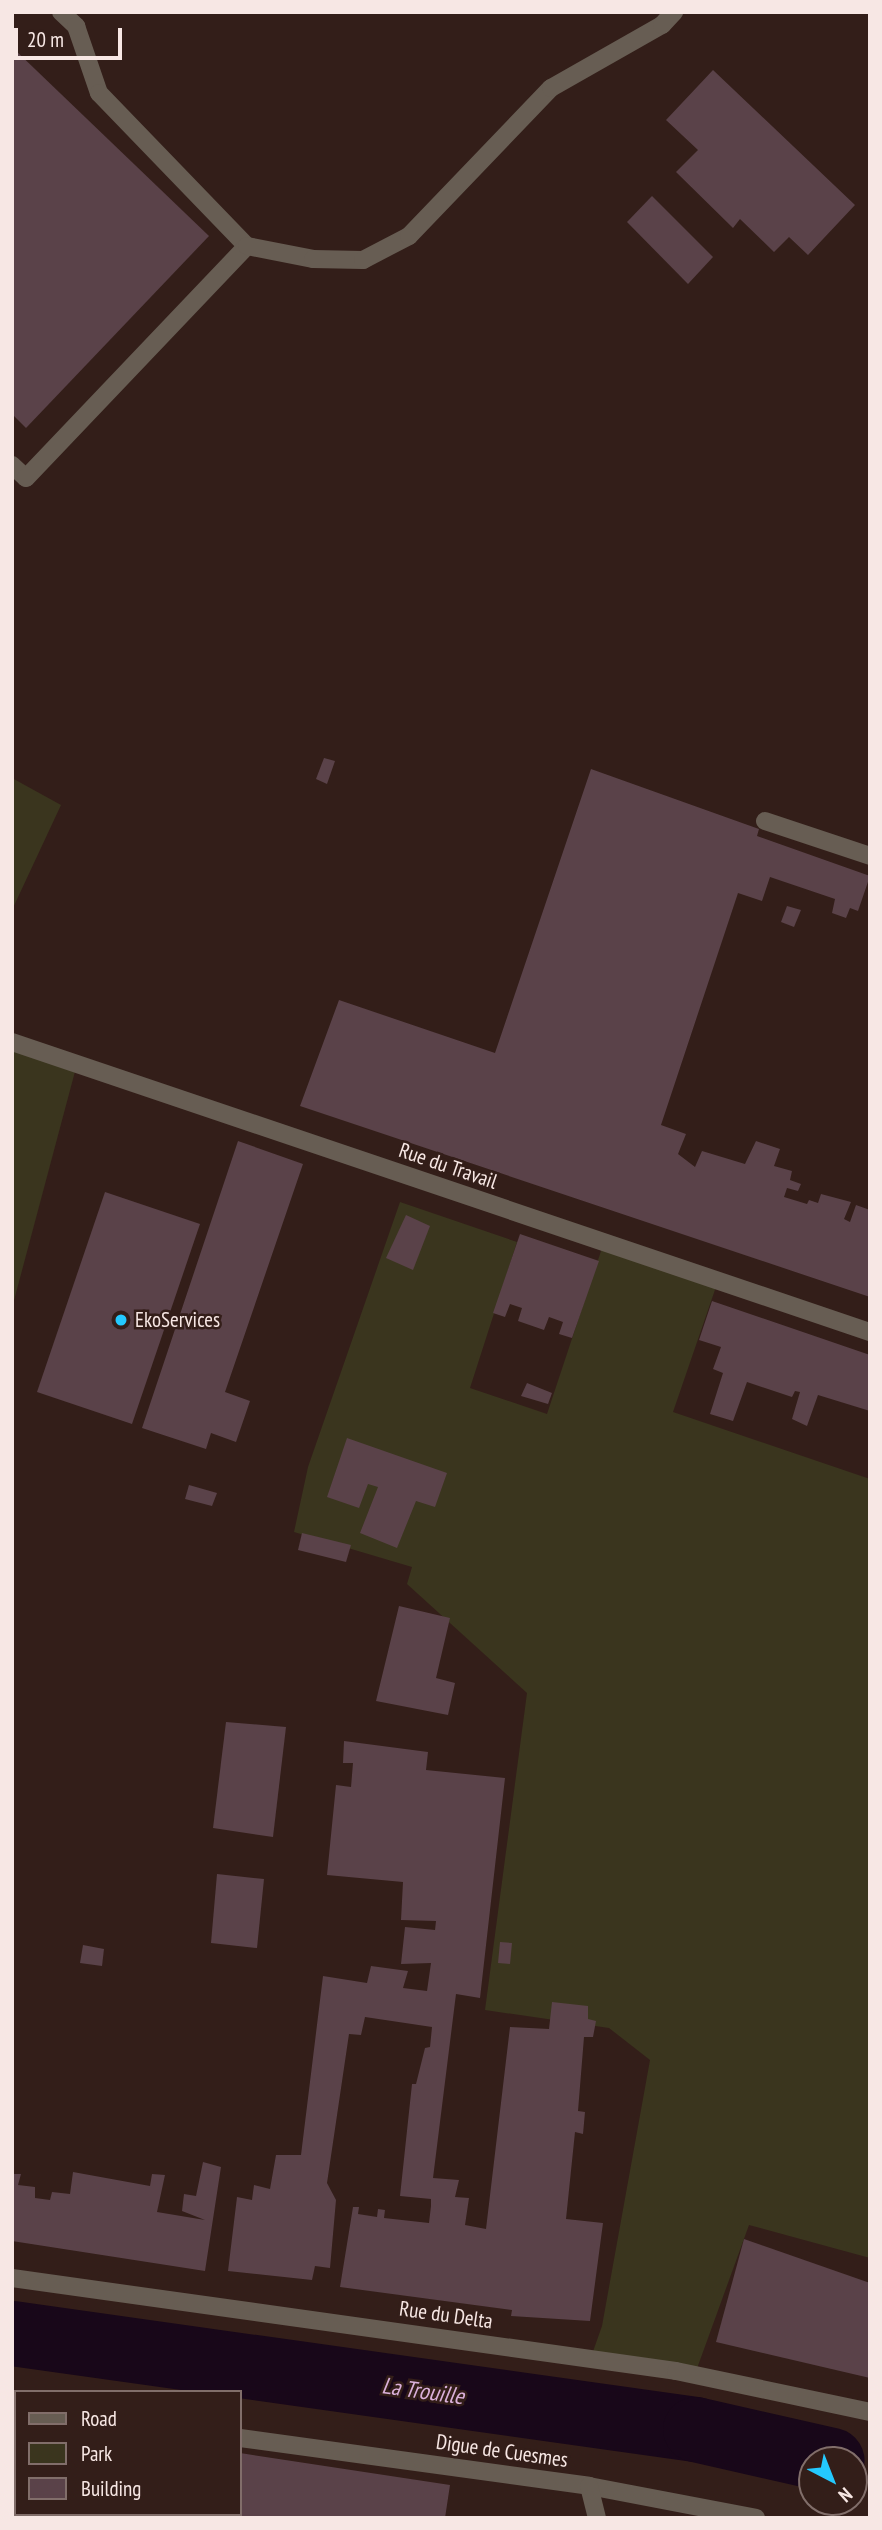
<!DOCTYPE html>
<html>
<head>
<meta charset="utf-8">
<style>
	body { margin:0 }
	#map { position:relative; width:882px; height:2530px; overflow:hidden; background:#331e19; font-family:"PT Sans Narrow",sans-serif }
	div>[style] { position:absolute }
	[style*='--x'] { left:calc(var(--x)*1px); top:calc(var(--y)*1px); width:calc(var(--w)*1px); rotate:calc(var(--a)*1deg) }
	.green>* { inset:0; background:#3a351e }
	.river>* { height:65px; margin:-32.5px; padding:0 32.5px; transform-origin:32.5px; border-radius:32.5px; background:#180719 }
	.building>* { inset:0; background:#5a4249 }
	.service>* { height:18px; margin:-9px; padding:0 9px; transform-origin:9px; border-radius:9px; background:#675d53 }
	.minor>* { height:18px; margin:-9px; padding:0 9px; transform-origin:9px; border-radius:9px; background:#675d53 }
	.dots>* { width:19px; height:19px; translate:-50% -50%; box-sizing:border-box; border:4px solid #331e19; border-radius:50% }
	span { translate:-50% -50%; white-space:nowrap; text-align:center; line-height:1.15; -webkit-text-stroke:5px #331e19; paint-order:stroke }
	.street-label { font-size:21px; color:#f7e7e4 }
	.poi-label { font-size:21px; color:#f7e7e4 }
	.left { translate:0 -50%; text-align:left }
	.water-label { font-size:23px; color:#dab0da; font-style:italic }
	.frame { position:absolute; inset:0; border:14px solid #f7e7e4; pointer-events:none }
	.legend { position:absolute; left:14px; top:2390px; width:228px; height:126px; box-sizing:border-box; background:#331e19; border:2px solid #816e6a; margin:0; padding:9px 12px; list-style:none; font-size:21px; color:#f7e7e4 }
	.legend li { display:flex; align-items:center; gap:14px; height:35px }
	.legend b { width:35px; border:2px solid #816e6a }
	.north { position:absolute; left:798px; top:2446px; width:70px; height:70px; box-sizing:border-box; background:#331e19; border:2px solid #816e6a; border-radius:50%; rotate:138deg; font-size:19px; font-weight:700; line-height:28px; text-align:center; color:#f7e7e4 }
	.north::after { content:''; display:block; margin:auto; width:24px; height:32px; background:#24c9fe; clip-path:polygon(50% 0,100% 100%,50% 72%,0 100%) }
	.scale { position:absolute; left:14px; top:28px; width:108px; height:32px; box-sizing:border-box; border:4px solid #f7e7e4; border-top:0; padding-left:9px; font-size:21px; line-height:24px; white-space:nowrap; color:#f7e7e4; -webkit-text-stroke:5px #331e19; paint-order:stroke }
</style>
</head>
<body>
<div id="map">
	<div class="green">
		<div style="clip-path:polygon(12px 778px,61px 805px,12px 910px)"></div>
		<div style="clip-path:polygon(12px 1042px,77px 1064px,12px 1308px)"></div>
		<div style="clip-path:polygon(400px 1202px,517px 1242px,470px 1388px,547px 1414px,604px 1242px,718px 1281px,673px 1412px,870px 1479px,870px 2258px,749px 2225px,695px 2374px,590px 2360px,602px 2326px,650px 2060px,609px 2028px,485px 2010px,527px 1693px,407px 1584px,412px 1567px,294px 1532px,308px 1467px)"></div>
	</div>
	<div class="river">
		<div style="--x:12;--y:2333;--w:690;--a:8"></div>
		<div style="--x:695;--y:2429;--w:140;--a:12.8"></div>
	</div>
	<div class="building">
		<div style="clip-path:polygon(12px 47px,209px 236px,26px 428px,12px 414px)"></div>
		<div style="clip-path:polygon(713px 70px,855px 205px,808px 255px,789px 237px,774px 252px,740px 219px,733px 228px,676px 172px,698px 150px,666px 120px)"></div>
		<div style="clip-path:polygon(652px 196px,713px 257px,688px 284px,627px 222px)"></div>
		<div style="clip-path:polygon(324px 758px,335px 761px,327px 784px,316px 779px)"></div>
		<div style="clip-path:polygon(591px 769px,759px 829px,757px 836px,870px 876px,858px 911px,850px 908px,846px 918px,832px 913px,835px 899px,770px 877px,762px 901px,738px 893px,661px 1125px,686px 1134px,678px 1154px,695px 1167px,702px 1151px,745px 1164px,756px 1141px,780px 1149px,774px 1166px,792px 1171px,790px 1180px,801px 1184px,798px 1191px,787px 1188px,784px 1197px,807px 1204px,809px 1200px,818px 1203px,821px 1194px,851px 1202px,844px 1219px,850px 1222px,856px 1205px,870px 1210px,870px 1297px,300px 1106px,339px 1000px,495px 1053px)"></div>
		<div style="clip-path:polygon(787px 906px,801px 910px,794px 927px,781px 922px)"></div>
		<div style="clip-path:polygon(238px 1141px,303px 1164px,225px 1392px,250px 1401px,236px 1442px,211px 1433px,206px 1449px,142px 1428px)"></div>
		<div style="clip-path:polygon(105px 1192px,200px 1224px,132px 1424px,37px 1392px)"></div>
		<div style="clip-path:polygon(406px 1215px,430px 1226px,413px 1270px,386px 1258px)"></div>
		<div style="clip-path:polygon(520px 1234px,599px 1261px,572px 1338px,559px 1334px,563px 1322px,549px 1317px,544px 1330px,518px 1321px,522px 1308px,510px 1304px,505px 1317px,493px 1313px)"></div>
		<div style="clip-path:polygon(712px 1301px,870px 1355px,870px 1411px,818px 1395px,807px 1426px,792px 1419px,800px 1392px,795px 1391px,792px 1397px,747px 1382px,733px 1421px,710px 1414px,723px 1373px,713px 1369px,721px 1347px,699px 1340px)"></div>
		<div style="clip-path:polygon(527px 1383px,552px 1393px,548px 1404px,521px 1396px)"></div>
		<div style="clip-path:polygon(347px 1438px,447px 1473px,435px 1507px,416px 1501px,397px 1548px,360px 1533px,378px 1487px,368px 1484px,359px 1508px,327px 1497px)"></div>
		<div style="clip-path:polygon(189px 1485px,217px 1493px,212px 1506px,185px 1499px)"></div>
		<div style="clip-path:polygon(302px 1533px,351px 1545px,346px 1562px,298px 1550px)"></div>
		<div style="clip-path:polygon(399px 1606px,450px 1618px,436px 1678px,455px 1683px,448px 1715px,376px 1701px)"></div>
		<div style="clip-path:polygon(226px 1722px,286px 1727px,273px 1837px,213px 1828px)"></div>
		<div style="clip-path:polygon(344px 1741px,428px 1752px,426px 1770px,505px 1778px,480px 1998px,456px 1994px,433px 2178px,459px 2180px,455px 2197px,469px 2198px,465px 2225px,486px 2229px,510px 2027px,549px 2029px,552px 2002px,588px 2006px,588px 2019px,596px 2021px,593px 2037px,584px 2037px,578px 2111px,585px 2112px,583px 2134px,575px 2132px,566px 2219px,603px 2223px,590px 2321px,511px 2316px,512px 2310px,340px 2287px,353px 2207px,359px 2207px,358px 2214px,377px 2217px,378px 2209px,385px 2210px,384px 2218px,429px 2223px,431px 2206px,431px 2199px,400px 2196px,412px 2084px,416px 2084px,425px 2048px,430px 2047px,432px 2027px,365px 2017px,361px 2035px,349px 2034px,327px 2183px,336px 2200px,330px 2268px,315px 2266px,312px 2280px,228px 2271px,237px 2197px,252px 2200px,254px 2185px,270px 2189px,276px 2155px,301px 2155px,323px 1976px,367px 1983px,371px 1966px,408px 1971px,403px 1988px,427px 1991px,431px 1963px,401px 1964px,405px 1927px,435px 1930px,436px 1921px,401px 1920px,403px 1882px,327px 1875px,336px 1785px,351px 1787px,353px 1763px,343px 1763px)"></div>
		<div style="clip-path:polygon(217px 1874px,264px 1879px,257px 1948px,211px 1943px)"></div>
		<div style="clip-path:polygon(500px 1942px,512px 1943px,510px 1964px,498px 1963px)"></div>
		<div style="clip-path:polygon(83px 1945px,104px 1949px,102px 1966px,80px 1963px)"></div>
		<div style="clip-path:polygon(203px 2162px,221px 2167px,205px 2271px,12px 2241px,12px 2174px,21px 2174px,18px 2185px,35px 2187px,35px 2198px,50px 2200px,52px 2192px,70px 2194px,73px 2172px,150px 2186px,152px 2174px,165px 2175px,157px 2212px,205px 2220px,182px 2211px,184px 2194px,196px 2196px)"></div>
		<div style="clip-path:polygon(744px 2239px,870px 2283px,870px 2378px,716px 2342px)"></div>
		<div style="clip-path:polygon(12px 2424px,16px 2514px,65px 2514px,65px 2518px,12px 2516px)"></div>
		<div style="clip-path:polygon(240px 2453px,450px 2485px,445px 2518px,105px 2518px,104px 2514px,240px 2514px)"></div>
	</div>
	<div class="service">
		<div style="--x:61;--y:12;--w:21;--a:43"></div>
		<div style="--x:76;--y:26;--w:71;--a:71.1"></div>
		<div style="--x:99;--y:93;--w:213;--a:46"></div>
		<div style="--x:12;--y:465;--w:19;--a:43"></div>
		<div style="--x:26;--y:478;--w:320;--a:-46.4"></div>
		<div style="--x:247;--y:246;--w:67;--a:11.1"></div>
		<div style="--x:313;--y:259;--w:50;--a:1.1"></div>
		<div style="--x:363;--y:260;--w:52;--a:-27.6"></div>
		<div style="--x:409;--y:236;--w:205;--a:-46.2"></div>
		<div style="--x:551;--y:88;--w:128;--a:-29.6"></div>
		<div style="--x:662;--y:25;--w:18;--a:-47"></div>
	</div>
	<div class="minor">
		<div style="--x:765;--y:821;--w:111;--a:18.4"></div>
		<div style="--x:12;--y:1042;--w:906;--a:18.68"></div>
		<div style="--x:12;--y:2278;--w:670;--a:7.97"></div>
		<div style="--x:676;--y:2371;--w:198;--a:11.9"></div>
		<div style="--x:12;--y:2402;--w:4;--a:14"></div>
		<div style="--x:240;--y:2438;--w:352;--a:7.8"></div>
		<div style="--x:589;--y:2486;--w:170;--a:10.8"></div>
		<div style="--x:589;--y:2486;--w:33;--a:76"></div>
	</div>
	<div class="dots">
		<div style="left:121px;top:1320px;background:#24c9fe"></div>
	</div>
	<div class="street-label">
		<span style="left:448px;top:1166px;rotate:19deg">Rue du Travail</span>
		<span style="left:446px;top:2315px;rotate:8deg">Rue du Delta</span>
		<span style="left:502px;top:2451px;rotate:8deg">Digue de Cuesmes</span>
	</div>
	<div class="poi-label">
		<span class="left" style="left:135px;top:1320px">EkoServices</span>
	</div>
	<div class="water-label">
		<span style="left:423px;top:2391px;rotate:8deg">La Trouille</span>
	</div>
	<div class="frame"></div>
	<ul class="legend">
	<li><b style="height:9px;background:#675d53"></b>Road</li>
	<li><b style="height:19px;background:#3a351e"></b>Park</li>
	<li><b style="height:19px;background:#5a4249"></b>Building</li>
	</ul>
	<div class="north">N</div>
	<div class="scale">20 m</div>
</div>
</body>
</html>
